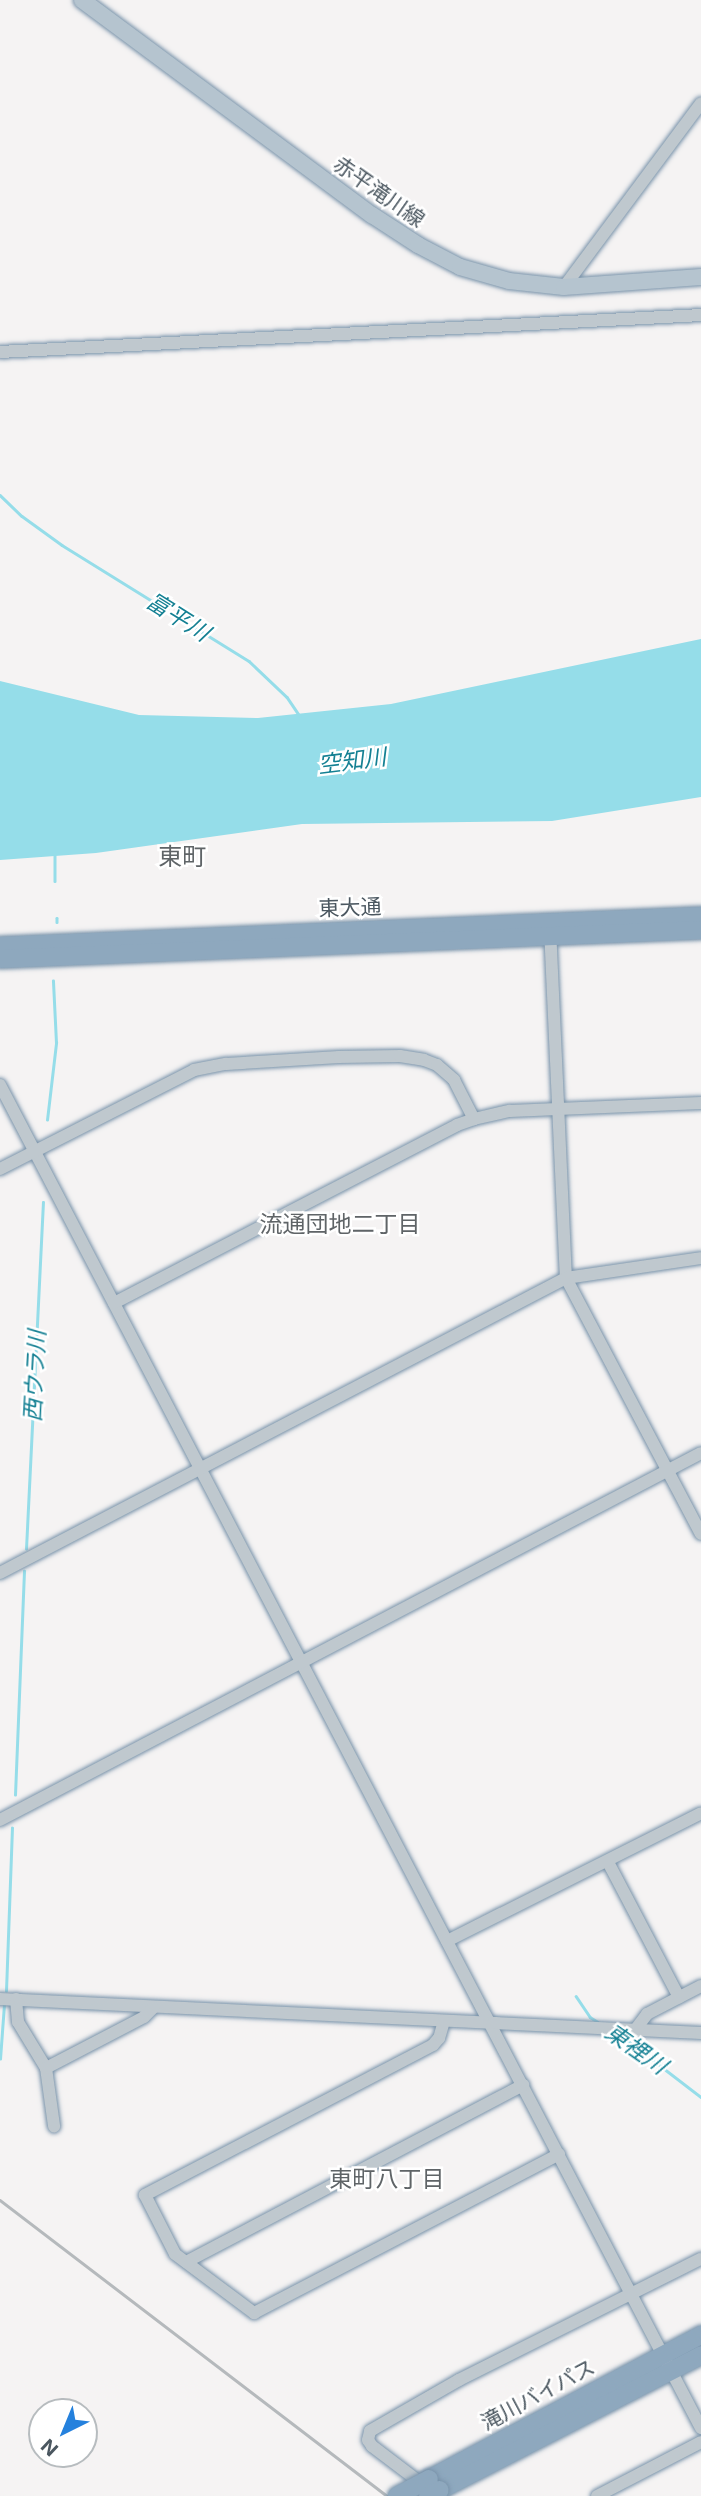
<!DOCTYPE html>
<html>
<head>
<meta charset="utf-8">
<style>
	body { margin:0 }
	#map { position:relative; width:701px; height:2496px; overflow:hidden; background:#f5f3f3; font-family:Inter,"Noto Sans JP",sans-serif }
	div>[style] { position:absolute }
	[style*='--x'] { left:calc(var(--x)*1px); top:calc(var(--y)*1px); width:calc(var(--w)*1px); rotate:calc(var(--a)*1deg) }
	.water>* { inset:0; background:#95dde9 }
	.stream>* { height:2.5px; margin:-1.25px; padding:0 1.25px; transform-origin:1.25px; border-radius:1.25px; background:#95dde9 }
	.roads { filter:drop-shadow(0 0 2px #7993aa) drop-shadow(0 0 2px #7993aa) }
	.minor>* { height:12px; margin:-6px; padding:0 6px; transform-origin:6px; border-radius:6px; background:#bfc8ce }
	.major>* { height:16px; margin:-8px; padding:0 8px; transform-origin:8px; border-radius:8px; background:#b5c4cf }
	.highway>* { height:18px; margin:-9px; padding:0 9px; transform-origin:9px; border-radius:9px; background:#8ea8be }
	.rail>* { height:2.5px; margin:-1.25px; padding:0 1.25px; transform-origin:1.25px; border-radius:1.25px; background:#b5b9bc }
	.bridges { filter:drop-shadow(0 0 2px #7993aa) drop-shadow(0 0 2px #7993aa) }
	.highway-bridge>* { height:18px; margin:-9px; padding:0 9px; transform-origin:9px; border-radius:9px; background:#8ea8be }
	span { translate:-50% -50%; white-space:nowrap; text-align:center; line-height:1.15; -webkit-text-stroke:5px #fff; paint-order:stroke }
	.street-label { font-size:21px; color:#4b5760 }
	.water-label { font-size:23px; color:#148093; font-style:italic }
	.neighbourhood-label { font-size:23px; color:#5f6467 }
	.quarter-label { font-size:24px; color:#5f6467 }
	.north { position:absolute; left:28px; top:2398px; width:70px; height:70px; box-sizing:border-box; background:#fff; border:2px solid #b7bcbf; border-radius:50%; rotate:223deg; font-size:19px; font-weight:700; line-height:28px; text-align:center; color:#4b5760 }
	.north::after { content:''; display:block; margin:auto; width:24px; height:32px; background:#2581dd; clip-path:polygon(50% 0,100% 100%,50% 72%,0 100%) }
</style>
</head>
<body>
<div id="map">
	<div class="water">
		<div style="clip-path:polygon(701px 639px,701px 797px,552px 821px,302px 824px,96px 853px,0 860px,0 681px,139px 715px,258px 718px,391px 704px)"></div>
	</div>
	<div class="stream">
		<div style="--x:0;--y:495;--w:30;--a:44"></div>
		<div style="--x:22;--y:516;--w:49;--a:35.9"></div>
		<div style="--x:62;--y:545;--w:220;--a:31.8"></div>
		<div style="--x:249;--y:661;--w:52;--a:43.5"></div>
		<div style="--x:287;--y:697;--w:23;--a:56"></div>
		<div style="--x:55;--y:853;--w:28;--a:90"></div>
		<div style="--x:57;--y:918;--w:4;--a:90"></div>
		<div style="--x:47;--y:1120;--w:78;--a:-83.3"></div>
		<div style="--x:56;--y:1043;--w:62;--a:-92.8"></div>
		<div style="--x:26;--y:1549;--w:347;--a:-87.2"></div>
		<div style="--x:15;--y:1795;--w:224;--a:-87.7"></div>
		<div style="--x:6;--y:1991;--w:163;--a:-87.9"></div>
		<div style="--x:576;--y:1996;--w:25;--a:56"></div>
		<div style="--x:590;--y:2017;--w:9;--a:32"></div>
		<div style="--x:619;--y:2034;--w:103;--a:37.5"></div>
		<div style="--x:0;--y:2059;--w:54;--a:-85.8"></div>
	</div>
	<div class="roads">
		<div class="minor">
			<div style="--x:564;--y:287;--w:229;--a:-53.3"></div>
			<div style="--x:0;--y:352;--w:702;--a:-3.02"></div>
			<div style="--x:550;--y:928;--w:350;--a:87.4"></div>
			<div style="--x:566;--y:1278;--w:289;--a:62.2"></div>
			<div style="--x:0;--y:1085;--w:1515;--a:62.44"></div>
			<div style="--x:0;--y:1169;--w:218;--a:-27"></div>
			<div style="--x:194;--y:1070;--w:33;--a:-11"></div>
			<div style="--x:226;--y:1064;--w:113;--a:-3.5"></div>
			<div style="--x:339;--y:1057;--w:61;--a:-0.9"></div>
			<div style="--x:400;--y:1056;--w:24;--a:9"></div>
			<div style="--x:424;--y:1060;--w:14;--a:21"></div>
			<div style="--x:437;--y:1065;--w:23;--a:41"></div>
			<div style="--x:454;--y:1080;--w:44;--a:62.9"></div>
			<div style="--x:114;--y:1303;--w:386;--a:-27.4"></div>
			<div style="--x:457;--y:1125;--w:18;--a:-19"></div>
			<div style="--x:474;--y:1119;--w:37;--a:-13"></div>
			<div style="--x:510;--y:1111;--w:191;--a:-2.4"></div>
			<div style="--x:0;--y:1573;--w:638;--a:-27.53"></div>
			<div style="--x:566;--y:1278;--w:136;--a:-8.4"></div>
			<div style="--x:0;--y:1820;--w:791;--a:-27.63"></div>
			<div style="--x:608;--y:1862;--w:153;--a:62.3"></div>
			<div style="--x:447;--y:1941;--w:284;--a:-26.7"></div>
			<div style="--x:0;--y:1999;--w:702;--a:2.78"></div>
			<div style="--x:16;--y:1999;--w:23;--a:85"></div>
			<div style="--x:18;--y:2022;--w:54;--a:58.7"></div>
			<div style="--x:46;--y:2068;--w:59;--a:82.1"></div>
			<div style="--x:444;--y:2021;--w:18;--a:106"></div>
			<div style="--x:439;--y:2038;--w:9;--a:131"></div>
			<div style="--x:433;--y:2045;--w:325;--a:152.5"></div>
			<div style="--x:145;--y:2195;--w:66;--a:63"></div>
			<div style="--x:175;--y:2254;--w:99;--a:36.8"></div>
			<div style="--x:254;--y:2313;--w:344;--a:-27.5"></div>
			<div style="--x:635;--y:2030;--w:20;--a:-53"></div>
			<div style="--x:647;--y:2014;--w:61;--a:-27.4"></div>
			<div style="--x:46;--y:2068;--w:110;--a:-27.5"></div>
			<div style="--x:144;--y:2017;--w:13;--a:-45"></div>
			<div style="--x:186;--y:2262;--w:381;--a:-27.7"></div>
			<div style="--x:426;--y:2487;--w:68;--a:-142.8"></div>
			<div style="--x:372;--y:2446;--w:7;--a:-124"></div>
			<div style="--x:368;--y:2440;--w:9;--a:-77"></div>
			<div style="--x:370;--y:2431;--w:103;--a:-29.8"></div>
			<div style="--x:459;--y:2380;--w:271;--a:-26.6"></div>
			<div style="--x:597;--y:2496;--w:117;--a:-27.4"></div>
		</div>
		<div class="major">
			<div style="--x:82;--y:0;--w:361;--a:36.6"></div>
			<div style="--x:372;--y:215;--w:55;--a:33.1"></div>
			<div style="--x:418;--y:245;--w:47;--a:27.6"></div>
			<div style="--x:460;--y:267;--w:51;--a:15.9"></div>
			<div style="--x:509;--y:281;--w:55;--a:6.2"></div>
			<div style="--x:564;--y:287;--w:137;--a:-4.2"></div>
		</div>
		<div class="highway">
			<div style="--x:0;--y:946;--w:702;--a:-2.45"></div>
			<div style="--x:0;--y:959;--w:702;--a:-2.37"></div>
			<div style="--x:429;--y:2479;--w:308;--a:-27.9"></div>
			<div style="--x:440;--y:2490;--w:294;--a:-27.3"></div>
		</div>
	</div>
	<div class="rail">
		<div style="--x:0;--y:2200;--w:487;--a:37.4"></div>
	</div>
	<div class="bridges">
		<div class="highway-bridge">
			<div style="--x:397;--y:2496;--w:36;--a:-28"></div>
			<div style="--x:428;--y:2496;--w:13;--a:-27"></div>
		</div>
	</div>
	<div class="street-label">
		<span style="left:379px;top:192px;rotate:35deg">赤平滝川線</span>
		<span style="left:350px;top:908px;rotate:-2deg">東大通</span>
		<span style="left:538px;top:2395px;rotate:-28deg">滝川バイパス</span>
	</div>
	<div class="water-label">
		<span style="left:178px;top:617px;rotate:32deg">富平川</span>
		<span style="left:352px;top:761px;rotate:-7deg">空知川</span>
		<span style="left:35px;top:1376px;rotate:-87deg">西ウラ川</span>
		<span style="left:636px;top:2049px;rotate:35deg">東裡川</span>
	</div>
	<div class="neighbourhood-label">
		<span style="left:340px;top:1224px">流通団地二丁目</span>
		<span style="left:387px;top:2179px">東町八丁目</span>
	</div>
	<div class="quarter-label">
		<span style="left:182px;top:857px">東町</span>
	</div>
	<div class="north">N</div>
</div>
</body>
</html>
